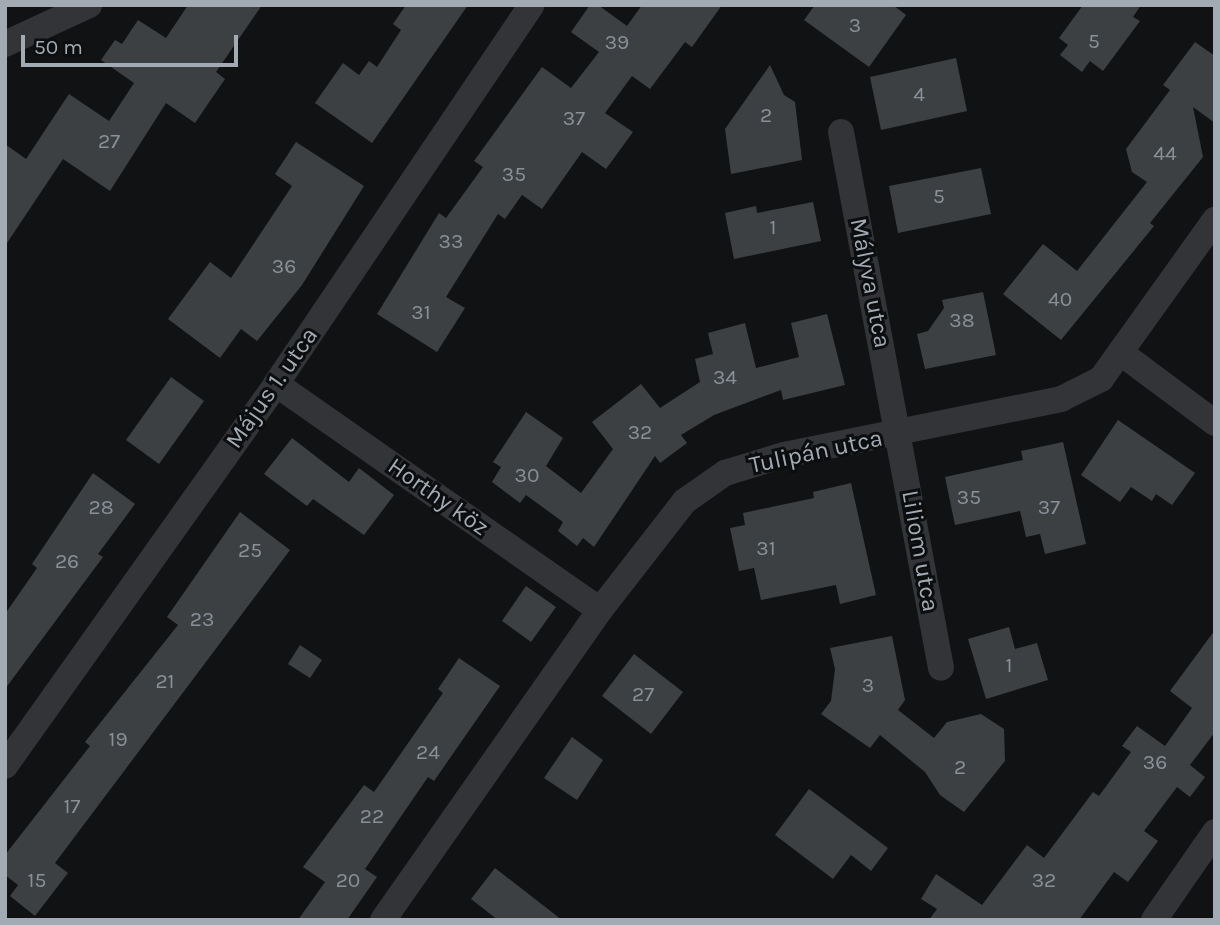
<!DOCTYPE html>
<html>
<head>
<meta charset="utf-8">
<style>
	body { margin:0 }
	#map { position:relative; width:1220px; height:925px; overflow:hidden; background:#111213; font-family:Karla,sans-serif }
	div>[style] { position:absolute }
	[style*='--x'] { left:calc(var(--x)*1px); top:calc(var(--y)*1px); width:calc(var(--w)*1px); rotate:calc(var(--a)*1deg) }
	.building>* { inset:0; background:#3d4043 }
	.street>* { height:26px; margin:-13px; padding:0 13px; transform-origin:13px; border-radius:13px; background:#323438 }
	span { translate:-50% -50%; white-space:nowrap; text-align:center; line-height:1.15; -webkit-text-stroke:6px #0c0d0e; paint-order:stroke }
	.number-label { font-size:21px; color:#899098 }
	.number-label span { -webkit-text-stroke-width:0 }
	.street-label { font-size:24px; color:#a2abb4 }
	.frame { position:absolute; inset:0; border:7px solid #a2abb4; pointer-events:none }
	.scale { position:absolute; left:21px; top:35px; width:217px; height:32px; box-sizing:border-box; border:4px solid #a2abb4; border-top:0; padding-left:9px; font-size:21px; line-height:24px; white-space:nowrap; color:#a2abb4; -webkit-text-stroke:5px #0c0d0e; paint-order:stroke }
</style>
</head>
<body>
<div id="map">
	<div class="building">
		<div style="clip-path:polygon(188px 5px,262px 5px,216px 72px,225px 79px,195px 123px,166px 103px,110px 191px,63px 159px,5px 246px,5px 144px,26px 159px,69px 94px,109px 121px,134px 83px,101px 60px,115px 40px,122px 44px,138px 20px,166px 38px)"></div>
		<div style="clip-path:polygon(406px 5px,468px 5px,372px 143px,315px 103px,343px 63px,359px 75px,369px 61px,377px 67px,401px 30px,393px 24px)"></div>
		<div style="clip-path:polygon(590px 5px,598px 5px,627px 26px,642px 5px,722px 5px,692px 47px,685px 42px,650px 89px,632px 76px,605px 113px,633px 132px,606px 169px,582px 152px,542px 209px,522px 195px,505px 219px,498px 214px,446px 297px,465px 308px,437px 352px,377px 314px,439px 213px,446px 218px,483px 167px,474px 161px,542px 67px,571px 88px,599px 52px,571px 32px)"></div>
		<div style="clip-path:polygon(815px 5px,893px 5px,906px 15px,869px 67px,804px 20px)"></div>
		<div style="clip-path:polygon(1083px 5px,1141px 5px,1133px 17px,1140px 21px,1103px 71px,1090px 61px,1082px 72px,1060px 55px,1068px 45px,1059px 38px)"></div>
		<div style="clip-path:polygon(1195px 42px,1215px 56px,1215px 123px,1193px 107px,1203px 157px,1150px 223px,1154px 226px,1061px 340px,1003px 294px,1043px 244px,1077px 271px,1147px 182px,1132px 172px,1126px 149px,1170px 90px,1163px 85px)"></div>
		<div style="clip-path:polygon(956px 58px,967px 111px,881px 130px,870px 77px)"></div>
		<div style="clip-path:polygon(770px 65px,784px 95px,795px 102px,802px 160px,731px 174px,725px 129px)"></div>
		<div style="clip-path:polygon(296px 142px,364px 186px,302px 285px,257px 341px,241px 329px,220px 358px,168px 319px,210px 262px,231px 278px,292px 186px,275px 174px)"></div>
		<div style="clip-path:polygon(981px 168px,991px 214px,898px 233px,889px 186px)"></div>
		<div style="clip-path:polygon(813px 202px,821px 241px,734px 259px,725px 213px,756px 206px,757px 213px)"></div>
		<div style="clip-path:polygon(983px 292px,996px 355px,925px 369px,917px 334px,928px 331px,944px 308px,942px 300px)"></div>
		<div style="clip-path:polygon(827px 314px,845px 385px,783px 400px,781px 390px,714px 415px,681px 435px,687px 443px,660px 463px,655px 456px,594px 547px,583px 538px,577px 546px,558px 531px,563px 522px,526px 495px,520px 503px,492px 482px,501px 467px,493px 462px,526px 412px,563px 438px,546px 466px,581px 493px,613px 449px,592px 422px,641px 384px,660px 408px,700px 382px,695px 359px,713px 354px,708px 333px,745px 323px,756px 368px,799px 357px,791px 323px)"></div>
		<div style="clip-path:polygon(171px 377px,204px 401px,159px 464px,126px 440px)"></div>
		<div style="clip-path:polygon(1118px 420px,1195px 473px,1172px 505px,1156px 494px,1152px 501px,1131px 487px,1120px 502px,1081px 475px)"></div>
		<div style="clip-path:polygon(292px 438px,349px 482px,359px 468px,394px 495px,364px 535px,313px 499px,307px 506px,264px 474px)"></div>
		<div style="clip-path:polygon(1063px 442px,1086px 544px,1045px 554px,1040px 534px,1026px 537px,1020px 511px,955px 525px,945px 477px,1023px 460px,1021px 451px)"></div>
		<div style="clip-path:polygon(93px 473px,135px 504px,98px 554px,103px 557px,5px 689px,5px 614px,37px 568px,32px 564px)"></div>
		<div style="clip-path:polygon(851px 483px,876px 595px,840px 604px,836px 585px,761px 600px,754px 568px,739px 571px,730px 528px,745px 525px,743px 513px,814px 498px,813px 492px)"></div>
		<div style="clip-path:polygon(240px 512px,290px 550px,55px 863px,68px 873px,35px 916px,10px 896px,18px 885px,5px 875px,5px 855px,90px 746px,85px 742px,178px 625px,167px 617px)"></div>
		<div style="clip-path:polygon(526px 586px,556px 607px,531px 642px,502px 621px)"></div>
		<div style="clip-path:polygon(1009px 627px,1015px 649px,1037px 643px,1048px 680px,986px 699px,968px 639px)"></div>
		<div style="clip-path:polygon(1215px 630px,1215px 732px,1190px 765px,1205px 777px,1190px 797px,1177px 787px,1144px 831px,1158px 841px,1128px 882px,1114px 872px,1079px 920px,929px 920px,937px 909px,921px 899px,936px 874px,982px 905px,1027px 845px,1044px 858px,1093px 792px,1099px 796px,1131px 752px,1122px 746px,1137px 726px,1165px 746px,1192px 708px,1170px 691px)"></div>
		<div style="clip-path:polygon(892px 636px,905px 700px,898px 710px,934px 738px,947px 722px,981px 714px,1004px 729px,1005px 761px,964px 812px,940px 795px,925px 772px,880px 735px,870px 748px,821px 714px,831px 701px,835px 669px,830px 648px)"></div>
		<div style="clip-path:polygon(300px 645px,322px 660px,310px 678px,288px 664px)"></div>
		<div style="clip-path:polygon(634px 654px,683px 692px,651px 734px,602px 696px)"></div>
		<div style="clip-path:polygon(459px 658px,500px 686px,434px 781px,428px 777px,365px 869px,377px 877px,347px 920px,298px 920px,325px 882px,303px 867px,364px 785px,374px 792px,443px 693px,438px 689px)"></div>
		<div style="clip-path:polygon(572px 737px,603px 760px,577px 800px,544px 778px)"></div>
		<div style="clip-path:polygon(809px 789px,888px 848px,871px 871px,851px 855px,833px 879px,775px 835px)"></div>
		<div style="clip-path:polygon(495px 868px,562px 920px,498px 920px,471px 899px)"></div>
	</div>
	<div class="street">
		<div style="--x:5;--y:44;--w:93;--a:-24.9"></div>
		<div style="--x:841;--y:132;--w:545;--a:79.43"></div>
		<div style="--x:1121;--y:353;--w:117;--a:36.7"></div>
		<div style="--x:276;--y:384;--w:395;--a:34.9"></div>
		<div style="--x:5;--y:766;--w:468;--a:-54.6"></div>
		<div style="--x:276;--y:384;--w:457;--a:-56"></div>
		<div style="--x:383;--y:920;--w:378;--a:-55"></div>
		<div style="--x:600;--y:610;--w:138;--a:-52.1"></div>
		<div style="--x:685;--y:501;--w:49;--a:-35"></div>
		<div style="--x:725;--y:473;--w:62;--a:-17"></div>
		<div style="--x:784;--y:455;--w:283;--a:-11.4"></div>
		<div style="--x:1061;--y:399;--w:45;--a:-26.6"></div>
		<div style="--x:1101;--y:379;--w:196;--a:-54.4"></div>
		<div style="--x:1154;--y:920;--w:107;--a:-55.3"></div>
	</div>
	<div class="number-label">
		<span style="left:855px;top:25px">3</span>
		<span style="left:1094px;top:41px">5</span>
		<span style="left:617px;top:42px">39</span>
		<span style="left:919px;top:94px">4</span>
		<span style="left:766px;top:115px">2</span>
		<span style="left:574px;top:118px">37</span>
		<span style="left:109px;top:141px">27</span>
		<span style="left:1165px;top:153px">44</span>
		<span style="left:514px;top:174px">35</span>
		<span style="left:939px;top:196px">5</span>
		<span style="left:773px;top:227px">1</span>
		<span style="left:451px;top:241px">33</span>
		<span style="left:284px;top:266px">36</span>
		<span style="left:1060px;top:299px">40</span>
		<span style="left:421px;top:312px">31</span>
		<span style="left:962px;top:320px">38</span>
		<span style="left:725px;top:377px">34</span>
		<span style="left:640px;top:432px">32</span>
		<span style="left:527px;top:475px">30</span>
		<span style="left:969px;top:497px">35</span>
		<span style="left:101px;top:507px">28</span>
		<span style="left:1049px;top:507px">37</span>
		<span style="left:766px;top:548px">31</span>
		<span style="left:250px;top:550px">25</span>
		<span style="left:67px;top:561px">26</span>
		<span style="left:202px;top:619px">23</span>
		<span style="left:1009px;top:665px">1</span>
		<span style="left:165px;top:681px">21</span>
		<span style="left:868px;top:685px">3</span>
		<span style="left:643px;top:694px">27</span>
		<span style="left:118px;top:739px">19</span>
		<span style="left:428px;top:752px">24</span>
		<span style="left:1155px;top:762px">36</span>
		<span style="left:960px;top:767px">2</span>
		<span style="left:72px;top:806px">17</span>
		<span style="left:372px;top:816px">22</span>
		<span style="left:37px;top:880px">15</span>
		<span style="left:348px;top:880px">20</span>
		<span style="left:1044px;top:880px">32</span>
	</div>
	<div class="street-label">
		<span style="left:870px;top:283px;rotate:79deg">Mályva utca</span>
		<span style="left:272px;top:388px;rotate:-55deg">Május 1. utca</span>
		<span style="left:816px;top:452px;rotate:-12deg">Tulipán utca</span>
		<span style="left:438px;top:497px;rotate:35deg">Horthy köz</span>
		<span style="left:920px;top:551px;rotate:80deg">Liliom utca</span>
	</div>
	<div class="frame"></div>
	<div class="scale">50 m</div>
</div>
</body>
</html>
